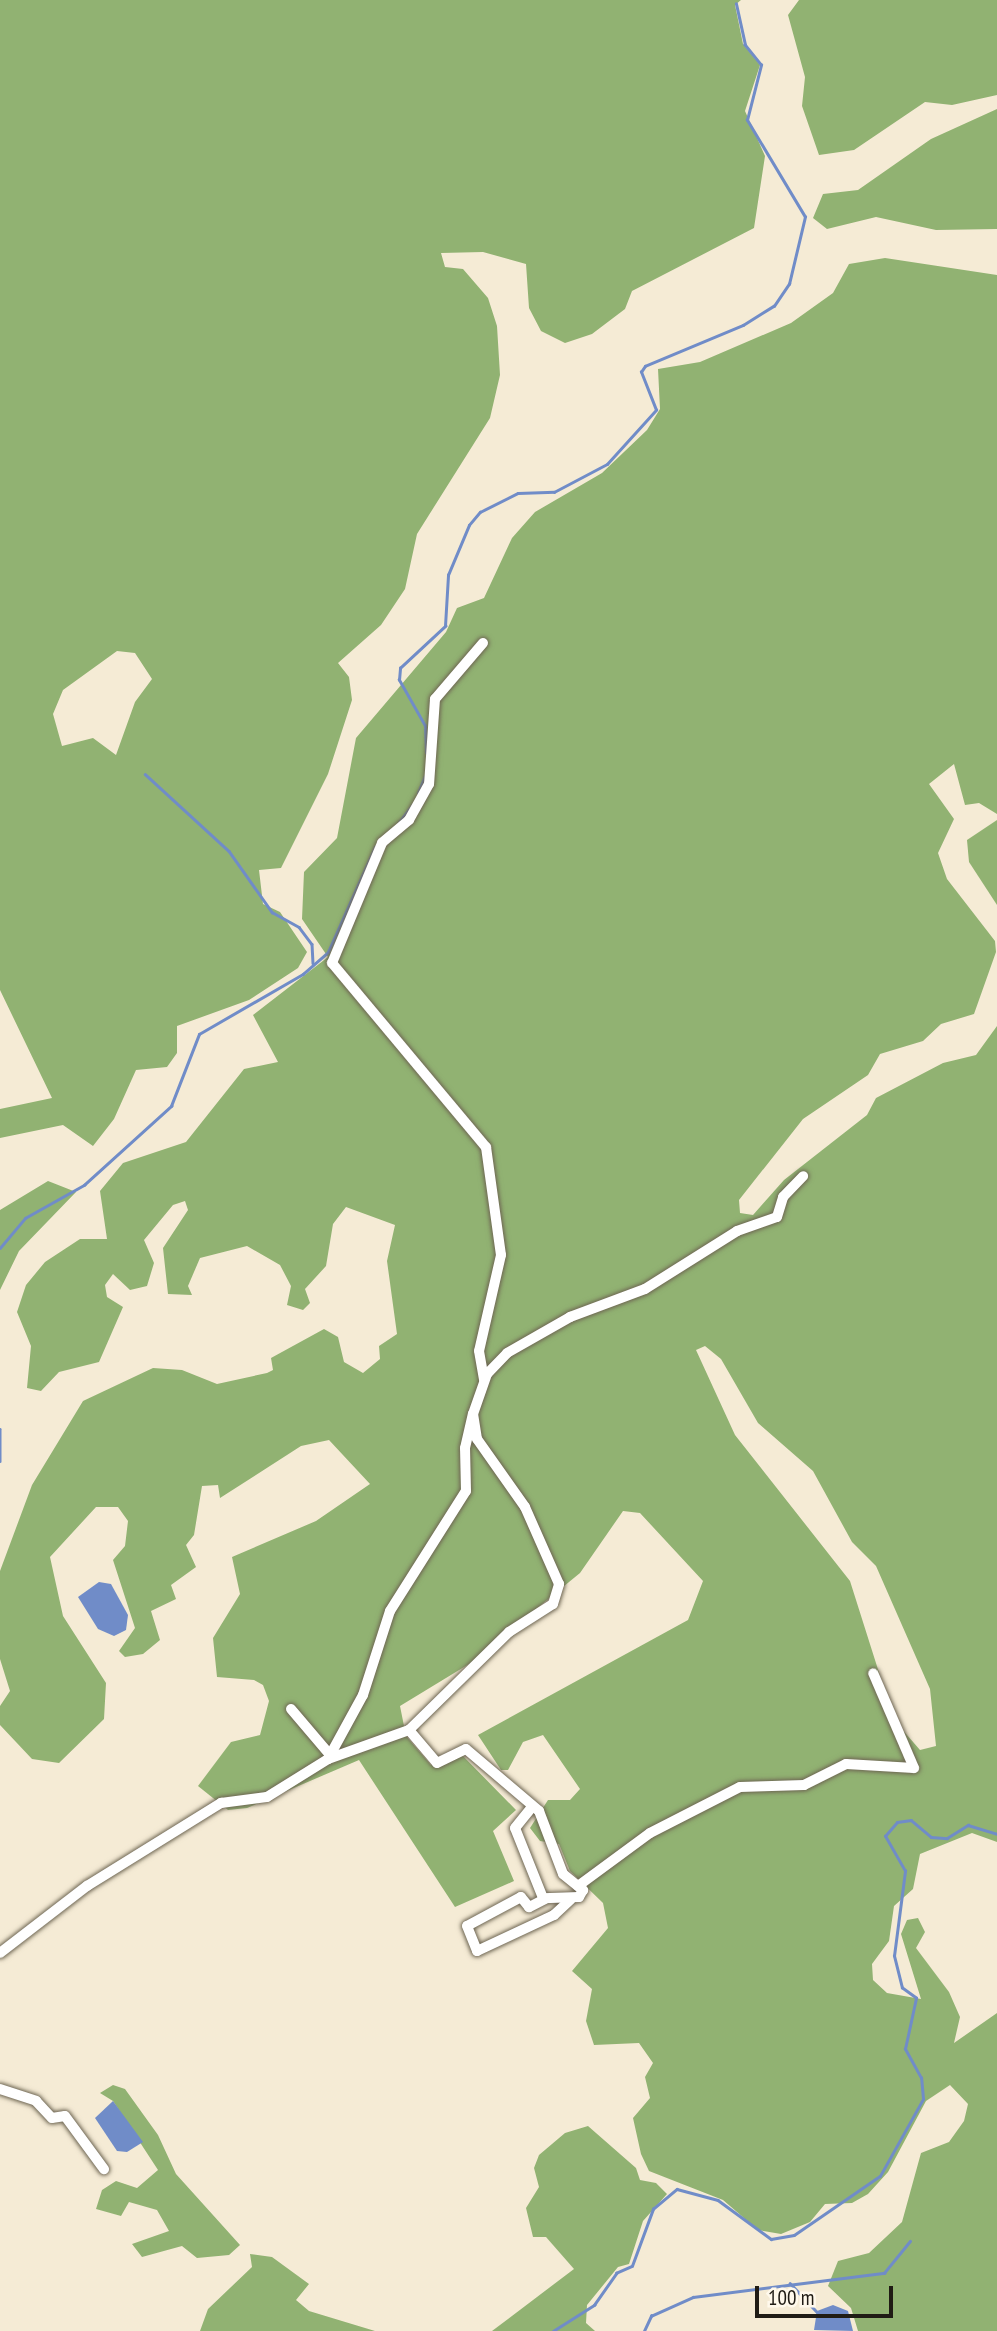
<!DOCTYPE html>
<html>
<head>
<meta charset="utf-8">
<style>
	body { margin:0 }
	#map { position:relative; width:997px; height:2331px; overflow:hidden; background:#f5ebd5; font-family:"PT Sans Narrow",sans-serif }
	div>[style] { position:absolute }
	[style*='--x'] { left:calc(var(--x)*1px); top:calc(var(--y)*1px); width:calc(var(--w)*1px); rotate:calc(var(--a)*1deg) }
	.forest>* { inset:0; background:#91b272 }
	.water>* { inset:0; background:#708cc8 }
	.stream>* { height:2.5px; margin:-1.25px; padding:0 1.25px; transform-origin:1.25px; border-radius:1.25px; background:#708cc8 }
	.roads { filter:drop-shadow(0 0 2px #6e6653) drop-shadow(0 0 2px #6e6653) }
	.minor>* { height:10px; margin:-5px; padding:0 5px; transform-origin:5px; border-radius:5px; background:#fff }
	span { translate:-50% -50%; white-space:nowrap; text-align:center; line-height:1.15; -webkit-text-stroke:7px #fff9ec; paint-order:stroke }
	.scale { position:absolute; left:755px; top:2286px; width:138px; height:32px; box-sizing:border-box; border:4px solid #201c15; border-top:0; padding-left:9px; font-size:21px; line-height:24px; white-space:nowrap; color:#201c15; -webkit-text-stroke:5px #fff9ec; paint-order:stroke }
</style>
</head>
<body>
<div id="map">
	<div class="forest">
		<div style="clip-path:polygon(evenodd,0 0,741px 0,735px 5px,743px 44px,760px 65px,745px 111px,765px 156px,754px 228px,632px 291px,625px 309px,592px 334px,565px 343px,541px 331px,529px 308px,526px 264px,483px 252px,441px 253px,445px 267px,463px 269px,488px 298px,497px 326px,500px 375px,490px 418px,417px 534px,405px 589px,381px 625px,338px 663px,349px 677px,352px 700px,328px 774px,281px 868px,259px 870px,263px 904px,280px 912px,307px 952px,298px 968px,249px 1000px,177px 1026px,177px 1053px,167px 1067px,136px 1070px,114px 1119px,93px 1146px,63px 1125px,0 1138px,0 1109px,52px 1098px,0 990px,0 0,117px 651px,135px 653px,152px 679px,135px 702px,116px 755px,93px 738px,62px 746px,53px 714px,63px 690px,117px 651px)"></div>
		<div style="clip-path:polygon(799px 0,997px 0,997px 95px,952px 105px,925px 102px,854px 150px,819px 155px,802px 106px,805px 77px,788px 15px)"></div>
		<div style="clip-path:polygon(997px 109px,997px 229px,936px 230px,876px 217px,827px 229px,813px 218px,823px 194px,858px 190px,931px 139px)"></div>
		<div style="clip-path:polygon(evenodd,885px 258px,997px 275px,997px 814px,979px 803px,965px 805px,954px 764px,929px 784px,954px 819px,938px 853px,947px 879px,995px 941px,996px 952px,974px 1014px,941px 1024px,923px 1041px,880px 1054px,868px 1075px,803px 1119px,739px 1200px,740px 1213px,753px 1215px,784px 1180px,867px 1115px,876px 1098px,943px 1063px,976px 1055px,997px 1026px,997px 1842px,972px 1833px,920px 1854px,913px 1889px,894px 1906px,889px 1941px,872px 1964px,873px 1980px,887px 1993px,921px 1999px,901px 1934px,907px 1920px,918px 1918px,925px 1932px,916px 1948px,949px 1992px,960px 2017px,954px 2043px,997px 2013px,997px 2331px,858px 2331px,851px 2308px,828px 2286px,838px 2261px,869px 2253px,902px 2222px,921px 2153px,949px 2142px,964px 2121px,968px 2104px,950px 2085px,926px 2101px,888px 2172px,868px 2194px,852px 2203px,825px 2204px,810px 2222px,781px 2234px,758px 2230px,723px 2200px,649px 2171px,641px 2154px,633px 2118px,650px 2098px,645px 2077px,653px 2063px,639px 2043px,594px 2045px,586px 2021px,592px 1989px,572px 1971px,608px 1928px,603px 1903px,570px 1871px,559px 1844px,540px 1841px,530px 1828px,548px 1800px,570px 1800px,580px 1789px,543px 1735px,523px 1742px,508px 1770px,501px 1770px,478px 1735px,688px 1620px,703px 1581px,640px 1513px,623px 1511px,580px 1573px,469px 1664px,400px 1706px,406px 1736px,431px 1765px,461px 1754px,516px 1810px,493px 1831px,514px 1881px,455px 1907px,359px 1760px,247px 1808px,228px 1810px,198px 1786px,231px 1742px,260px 1735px,269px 1701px,263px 1685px,254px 1680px,217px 1677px,213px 1638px,240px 1594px,232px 1557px,316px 1521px,370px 1484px,329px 1440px,301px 1446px,220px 1498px,218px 1485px,202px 1486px,194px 1535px,186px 1545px,196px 1567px,171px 1585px,176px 1599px,151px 1611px,160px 1640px,143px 1654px,125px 1657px,119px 1651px,135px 1628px,113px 1560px,125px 1546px,128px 1521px,118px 1507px,96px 1507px,50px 1557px,63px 1616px,106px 1683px,104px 1719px,59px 1763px,32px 1759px,0 1725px,0 1706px,10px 1691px,0 1659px,0 1571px,32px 1485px,83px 1401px,153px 1368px,182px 1370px,217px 1384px,267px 1373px,273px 1370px,271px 1358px,324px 1329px,338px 1337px,344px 1362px,363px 1373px,380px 1359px,379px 1346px,397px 1334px,387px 1261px,395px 1225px,346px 1207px,333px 1224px,326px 1266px,305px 1289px,310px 1303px,303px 1310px,287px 1305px,291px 1286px,280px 1265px,247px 1246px,200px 1258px,188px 1286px,192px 1295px,168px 1294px,163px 1248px,188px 1210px,185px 1201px,173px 1205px,144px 1240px,154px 1263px,147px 1286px,130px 1290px,113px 1274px,105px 1285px,107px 1297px,123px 1307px,99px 1362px,59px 1372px,41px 1391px,27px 1388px,31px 1346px,17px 1312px,26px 1285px,45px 1262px,80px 1239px,107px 1239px,100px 1191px,123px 1163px,186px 1142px,244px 1069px,278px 1062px,253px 1015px,328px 957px,302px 919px,304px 872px,337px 838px,356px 738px,446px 632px,457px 608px,484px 598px,512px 538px,535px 512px,602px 473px,647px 430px,660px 409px,658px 369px,700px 362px,791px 323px,833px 293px,849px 264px,885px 258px,705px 1346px,721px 1359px,758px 1423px,813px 1471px,852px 1542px,876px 1566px,930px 1689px,936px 1746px,920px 1750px,894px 1720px,850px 1581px,735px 1435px,696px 1350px,705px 1346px)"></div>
		<div style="clip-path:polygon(997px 820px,997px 905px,969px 862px,967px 840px)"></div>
		<div style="clip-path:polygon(48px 1181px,76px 1192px,19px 1251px,0 1290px,0 1210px)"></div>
		<div style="clip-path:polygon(113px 2085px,125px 2089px,158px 2135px,176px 2174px,240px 2245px,229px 2255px,197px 2258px,182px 2246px,142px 2257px,132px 2244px,169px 2231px,157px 2210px,129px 2202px,121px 2216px,96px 2209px,102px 2190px,116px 2181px,137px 2188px,158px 2170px,113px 2101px,100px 2093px)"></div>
		<div style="clip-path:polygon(588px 2126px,636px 2168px,640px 2180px,656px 2183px,667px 2194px,643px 2221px,629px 2264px,618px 2267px,587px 2305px,586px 2323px,595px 2331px,492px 2331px,574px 2269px,546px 2237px,533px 2237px,526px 2208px,539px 2187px,534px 2168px,539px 2155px,565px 2133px)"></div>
		<div style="clip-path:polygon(250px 2254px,272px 2257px,309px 2284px,296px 2300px,309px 2311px,375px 2331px,200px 2331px,208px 2309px,252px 2267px)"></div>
	</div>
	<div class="water">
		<div style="clip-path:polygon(99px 1582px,111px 1584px,128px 1615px,126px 1630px,114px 1636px,98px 1629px,78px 1597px)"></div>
		<div style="clip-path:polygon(113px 2101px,143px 2142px,127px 2152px,117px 2151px,95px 2118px)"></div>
		<div style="clip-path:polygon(833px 2305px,848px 2311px,853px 2331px,814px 2330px,817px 2311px)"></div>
	</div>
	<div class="stream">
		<div style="--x:426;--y:753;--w:27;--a:-92"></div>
		<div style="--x:425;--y:726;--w:53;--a:-119.5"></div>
		<div style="--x:399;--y:680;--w:12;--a:-85"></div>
		<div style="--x:400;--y:668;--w:62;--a:-43"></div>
		<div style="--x:445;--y:626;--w:51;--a:-86.6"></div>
		<div style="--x:448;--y:575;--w:54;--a:-67.2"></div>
		<div style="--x:469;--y:525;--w:17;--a:-50"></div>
		<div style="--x:480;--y:512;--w:42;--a:-26.6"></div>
		<div style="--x:518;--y:493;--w:36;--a:-2"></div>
		<div style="--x:554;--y:492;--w:60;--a:-27.8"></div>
		<div style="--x:607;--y:464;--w:73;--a:-47.8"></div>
		<div style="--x:656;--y:410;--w:41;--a:-111.5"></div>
		<div style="--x:641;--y:372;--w:7;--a:-56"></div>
		<div style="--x:645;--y:366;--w:106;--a:-22.7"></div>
		<div style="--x:743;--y:325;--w:36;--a:-32"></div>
		<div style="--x:774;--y:306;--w:27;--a:-56"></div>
		<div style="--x:789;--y:284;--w:69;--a:-76.6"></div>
		<div style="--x:805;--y:217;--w:113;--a:-120.9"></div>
		<div style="--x:747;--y:120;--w:57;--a:-75.7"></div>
		<div style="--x:761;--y:65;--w:26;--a:-129"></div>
		<div style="--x:745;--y:45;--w:42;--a:-102.4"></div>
		<div style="--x:145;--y:774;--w:114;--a:42.5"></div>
		<div style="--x:229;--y:851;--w:75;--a:54.8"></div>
		<div style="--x:272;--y:912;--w:31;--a:29"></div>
		<div style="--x:299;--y:927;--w:21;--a:53"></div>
		<div style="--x:312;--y:944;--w:19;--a:87"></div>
		<div style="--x:418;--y:793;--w:18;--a:-68"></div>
		<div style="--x:397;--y:825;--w:25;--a:-53"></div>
		<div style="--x:0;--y:1248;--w:39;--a:-50"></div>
		<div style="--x:25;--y:1218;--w:68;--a:-29.2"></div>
		<div style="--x:84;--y:1185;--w:118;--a:-42.2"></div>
		<div style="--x:171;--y:1106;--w:77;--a:-68.7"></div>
		<div style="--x:199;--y:1034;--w:120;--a:-30"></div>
		<div style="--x:303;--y:974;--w:33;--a:-41"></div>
		<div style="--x:328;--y:952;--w:115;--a:-65.9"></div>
		<div style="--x:0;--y:1429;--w:32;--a:90"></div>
		<div style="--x:790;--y:2283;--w:42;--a:46.9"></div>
		<div style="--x:553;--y:2331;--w:49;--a:-32.4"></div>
		<div style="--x:594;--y:2305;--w:39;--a:-55"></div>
		<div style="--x:616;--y:2273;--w:17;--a:-24"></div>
		<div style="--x:632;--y:2266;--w:61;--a:-69.8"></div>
		<div style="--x:653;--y:2209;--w:31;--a:-40"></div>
		<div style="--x:677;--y:2189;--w:42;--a:15"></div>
		<div style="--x:718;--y:2200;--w:66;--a:36.3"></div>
		<div style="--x:771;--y:2239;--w:23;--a:-10"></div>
		<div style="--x:794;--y:2235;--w:104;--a:-34.5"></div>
		<div style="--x:880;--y:2176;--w:88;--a:-60.8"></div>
		<div style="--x:923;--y:2099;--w:21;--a:-95"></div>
		<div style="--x:921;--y:2078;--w:33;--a:-119"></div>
		<div style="--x:905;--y:2049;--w:52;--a:-77.8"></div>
		<div style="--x:916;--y:1998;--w:17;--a:-144"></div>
		<div style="--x:902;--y:1988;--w:33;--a:-104"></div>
		<div style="--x:894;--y:1956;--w:86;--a:-82.6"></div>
		<div style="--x:905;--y:1871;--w:40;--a:-119.7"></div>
		<div style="--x:885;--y:1836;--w:18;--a:-49"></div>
		<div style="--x:897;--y:1822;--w:14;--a:-8"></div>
		<div style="--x:911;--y:1820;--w:26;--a:40"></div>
		<div style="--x:931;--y:1837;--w:16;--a:4"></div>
		<div style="--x:947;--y:1838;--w:25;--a:-32"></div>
		<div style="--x:968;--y:1825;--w:30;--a:17"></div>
		<div style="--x:644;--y:2331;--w:17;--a:-65"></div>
		<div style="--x:651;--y:2316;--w:46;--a:-24.3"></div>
		<div style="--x:693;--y:2297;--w:193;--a:-7.2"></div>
		<div style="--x:884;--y:2273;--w:41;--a:-50.9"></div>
	</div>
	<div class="roads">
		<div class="minor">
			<div style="--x:483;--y:643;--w:74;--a:130.6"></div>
			<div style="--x:435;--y:699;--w:85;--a:94"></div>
			<div style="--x:429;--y:784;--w:41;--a:119.1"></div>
			<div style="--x:409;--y:820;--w:35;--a:140"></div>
			<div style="--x:382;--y:843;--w:130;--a:112.6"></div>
			<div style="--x:332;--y:963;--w:240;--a:50.1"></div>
			<div style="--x:486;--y:1147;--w:109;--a:82.1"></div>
			<div style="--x:501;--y:1255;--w:98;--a:102.9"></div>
			<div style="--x:479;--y:1351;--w:29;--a:80"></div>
			<div style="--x:291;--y:1709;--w:62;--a:49.6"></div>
			<div style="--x:409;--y:1730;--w:43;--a:49.7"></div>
			<div style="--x:437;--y:1763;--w:32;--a:-26"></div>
			<div style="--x:466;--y:1749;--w:96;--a:40.3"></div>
			<div style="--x:539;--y:1811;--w:67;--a:69.1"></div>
			<div style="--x:563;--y:1874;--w:26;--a:39"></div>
			<div style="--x:583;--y:1890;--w:8;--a:120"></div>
			<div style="--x:579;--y:1897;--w:36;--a:178"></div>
			<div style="--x:543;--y:1898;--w:75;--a:-111.8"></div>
			<div style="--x:515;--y:1828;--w:27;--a:-51"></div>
			<div style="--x:328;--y:1759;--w:73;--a:-61.3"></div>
			<div style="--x:363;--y:1695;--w:88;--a:-72.2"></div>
			<div style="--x:390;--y:1611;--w:142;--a:-57.7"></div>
			<div style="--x:466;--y:1491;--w:43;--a:-91.3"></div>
			<div style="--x:465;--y:1448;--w:35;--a:-77"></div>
			<div style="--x:578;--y:1886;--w:89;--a:-36.4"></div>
			<div style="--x:650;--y:1833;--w:101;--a:-27.1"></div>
			<div style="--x:740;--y:1787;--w:64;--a:-1.8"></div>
			<div style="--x:804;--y:1785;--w:47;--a:-26.6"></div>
			<div style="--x:846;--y:1764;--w:68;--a:3.4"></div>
			<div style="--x:914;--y:1768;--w:103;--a:-113.3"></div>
			<div style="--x:545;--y:1899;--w:18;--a:153"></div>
			<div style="--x:529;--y:1907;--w:13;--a:-129"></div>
			<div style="--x:521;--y:1897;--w:61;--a:151.8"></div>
			<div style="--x:467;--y:1926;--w:27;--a:68"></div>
			<div style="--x:477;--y:1951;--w:85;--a:-25.1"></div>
			<div style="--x:554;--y:1915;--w:23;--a:-43"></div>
			<div style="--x:0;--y:1953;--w:110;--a:-37.6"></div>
			<div style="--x:87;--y:1886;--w:158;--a:-31.8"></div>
			<div style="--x:221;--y:1803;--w:46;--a:-7.4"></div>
			<div style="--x:267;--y:1797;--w:72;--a:-31.9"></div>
			<div style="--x:328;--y:1759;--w:86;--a:-19.7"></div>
			<div style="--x:409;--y:1730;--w:140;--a:-44.4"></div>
			<div style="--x:509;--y:1632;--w:52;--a:-32.5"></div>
			<div style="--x:553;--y:1604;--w:21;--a:-73"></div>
			<div style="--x:559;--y:1584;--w:84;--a:-113.8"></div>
			<div style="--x:525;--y:1507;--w:83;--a:-125.2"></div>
			<div style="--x:477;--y:1439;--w:25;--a:-99"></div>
			<div style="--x:473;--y:1414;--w:42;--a:-70.7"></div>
			<div style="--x:487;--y:1374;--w:29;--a:-46"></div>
			<div style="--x:507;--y:1353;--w:73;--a:-29.7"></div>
			<div style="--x:570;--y:1317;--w:80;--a:-20.5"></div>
			<div style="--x:645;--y:1289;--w:109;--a:-32.2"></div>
			<div style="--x:737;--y:1231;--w:42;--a:-19.3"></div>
			<div style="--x:777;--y:1217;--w:21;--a:-73"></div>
			<div style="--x:783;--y:1197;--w:29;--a:-46"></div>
			<div style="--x:0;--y:2089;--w:38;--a:18"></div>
			<div style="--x:36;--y:2101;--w:23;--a:47"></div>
			<div style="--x:52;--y:2118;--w:13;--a:-9"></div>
			<div style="--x:65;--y:2116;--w:66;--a:53.7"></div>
		</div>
	</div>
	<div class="scale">100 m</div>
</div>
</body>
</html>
